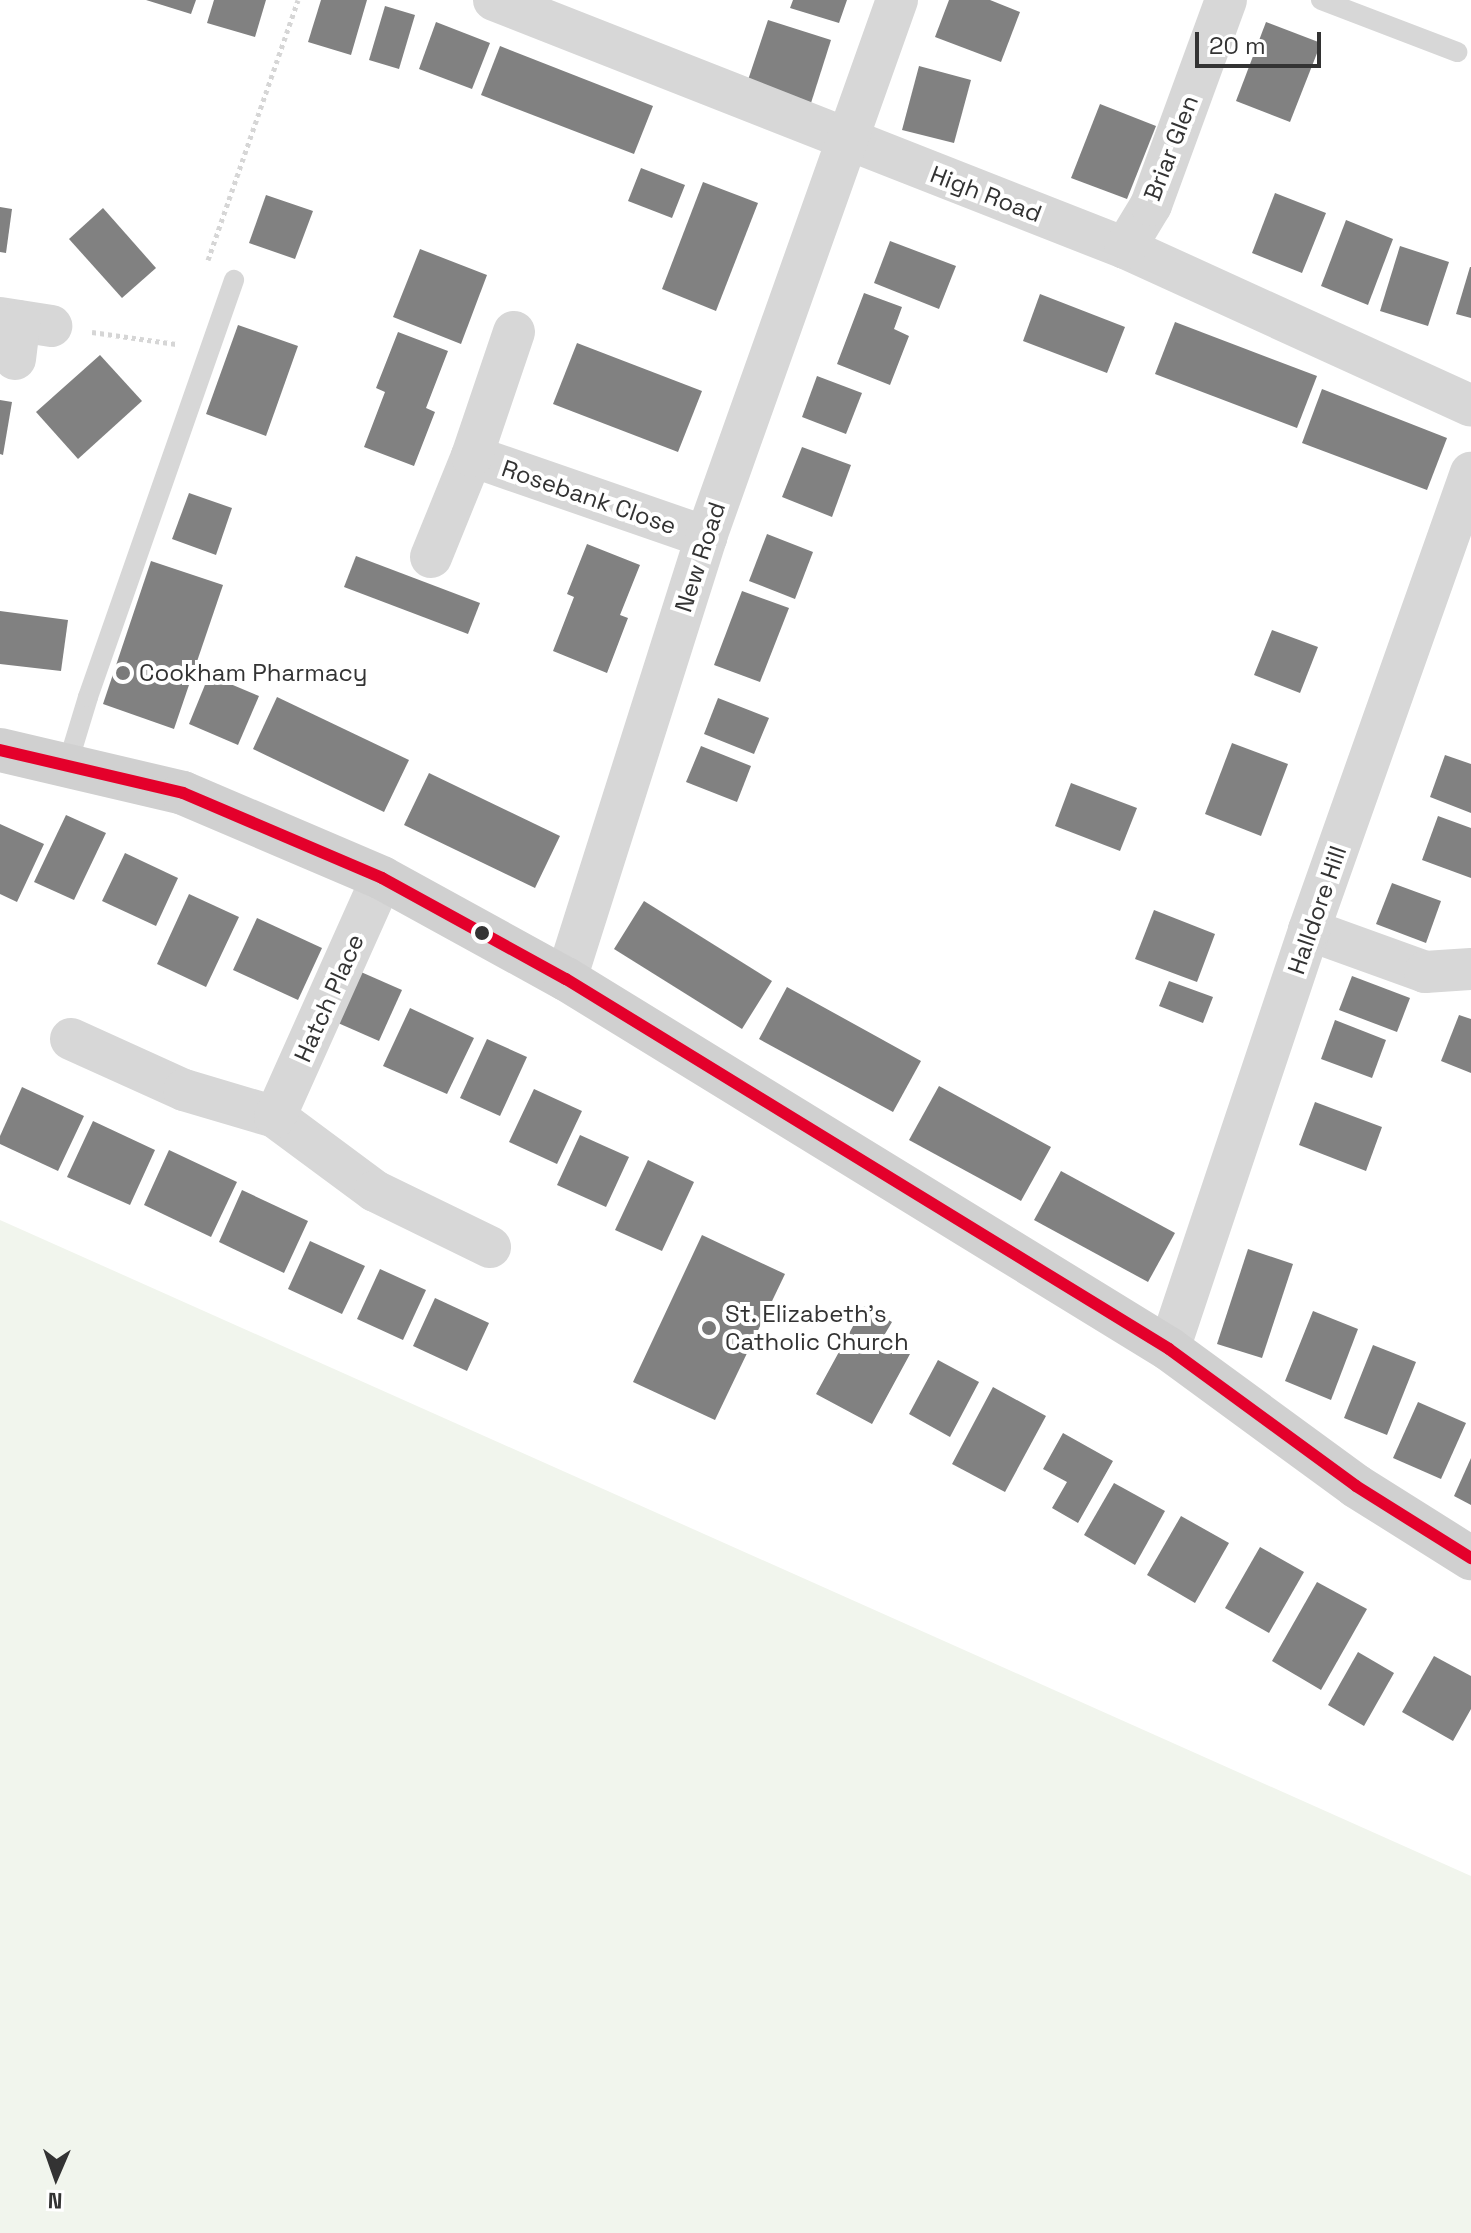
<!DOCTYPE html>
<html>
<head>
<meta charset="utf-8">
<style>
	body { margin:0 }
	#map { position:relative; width:1471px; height:2233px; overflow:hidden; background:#fff; font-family:"Space Grotesk",sans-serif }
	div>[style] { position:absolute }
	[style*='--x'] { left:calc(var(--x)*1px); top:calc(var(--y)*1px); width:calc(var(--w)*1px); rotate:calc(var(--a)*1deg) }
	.green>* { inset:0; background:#f1f5ed }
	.building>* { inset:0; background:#818181 }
	.path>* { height:5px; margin-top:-2.5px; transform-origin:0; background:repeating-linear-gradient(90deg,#d6d6d6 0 4px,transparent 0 8px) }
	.lane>* { height:20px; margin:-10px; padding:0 10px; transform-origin:10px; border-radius:10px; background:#d7d7d7 }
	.street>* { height:42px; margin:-21px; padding:0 21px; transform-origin:21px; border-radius:21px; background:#d7d7d7 }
	.secondary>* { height:44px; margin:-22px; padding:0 22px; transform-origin:22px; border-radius:22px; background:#d0d0d0 }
	.bus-1>* { height:12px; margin:-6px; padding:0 6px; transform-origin:6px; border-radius:6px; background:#e4002b }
	.dots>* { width:22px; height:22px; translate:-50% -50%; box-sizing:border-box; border:4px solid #fff; border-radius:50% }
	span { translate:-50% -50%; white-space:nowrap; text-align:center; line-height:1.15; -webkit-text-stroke:8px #fff; paint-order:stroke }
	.street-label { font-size:24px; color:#333 }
	.poi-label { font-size:24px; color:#333 }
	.left { translate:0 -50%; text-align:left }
	.north { position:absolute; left:16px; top:2137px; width:80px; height:80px; -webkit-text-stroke:6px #fff; paint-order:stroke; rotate:182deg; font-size:22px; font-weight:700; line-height:32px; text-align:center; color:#333 }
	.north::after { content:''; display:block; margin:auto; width:28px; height:36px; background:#333; clip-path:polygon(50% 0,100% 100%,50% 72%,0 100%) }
	.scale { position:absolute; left:1195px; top:32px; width:126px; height:36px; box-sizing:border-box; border:4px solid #333; border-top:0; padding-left:10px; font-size:24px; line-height:28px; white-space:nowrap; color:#333; -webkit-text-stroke:6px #fff; paint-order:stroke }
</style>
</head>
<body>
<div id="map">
	<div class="green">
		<div style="clip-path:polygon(0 1220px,1471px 1876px,1471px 2233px,0 2233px)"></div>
	</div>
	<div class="building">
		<div style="clip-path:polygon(146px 0,196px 0,191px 14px)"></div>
		<div style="clip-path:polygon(214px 0,266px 0,255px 37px,207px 23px)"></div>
		<div style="clip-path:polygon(321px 0,367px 0,351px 55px,308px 42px)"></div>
		<div style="clip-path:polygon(793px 0,847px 0,839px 23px,790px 8px)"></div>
		<div style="clip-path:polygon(949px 0,990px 0,1020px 12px,1001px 62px,935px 37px)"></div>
		<div style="clip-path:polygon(385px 6px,415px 15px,399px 69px,369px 60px)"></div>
		<div style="clip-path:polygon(768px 20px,831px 40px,811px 103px,747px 83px)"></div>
		<div style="clip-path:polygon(436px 22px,490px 43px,472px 89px,419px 69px)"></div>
		<div style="clip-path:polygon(1266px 22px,1321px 43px,1290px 122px,1236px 101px)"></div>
		<div style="clip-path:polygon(500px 46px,653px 106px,634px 154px,481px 95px)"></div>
		<div style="clip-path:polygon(919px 66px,971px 80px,954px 143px,902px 130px)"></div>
		<div style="clip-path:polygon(1100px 104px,1156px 126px,1127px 199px,1071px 178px)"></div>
		<div style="clip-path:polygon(641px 168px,685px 185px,672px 218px,628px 201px)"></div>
		<div style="clip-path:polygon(703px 182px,758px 203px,716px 311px,662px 289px)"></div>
		<div style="clip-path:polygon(1275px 193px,1326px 213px,1302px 273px,1252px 253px)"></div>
		<div style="clip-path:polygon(266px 195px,313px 211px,295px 259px,249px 243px)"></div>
		<div style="clip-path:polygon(0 207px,12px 209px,6px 253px,0 252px)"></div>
		<div style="clip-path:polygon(103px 208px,156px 268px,122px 298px,69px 239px)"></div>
		<div style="clip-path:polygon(1346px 220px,1393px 239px,1368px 305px,1321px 286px)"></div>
		<div style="clip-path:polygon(890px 241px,956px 266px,939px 309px,874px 283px)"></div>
		<div style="clip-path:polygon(1400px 246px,1449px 262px,1428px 326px,1380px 311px)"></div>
		<div style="clip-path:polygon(420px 249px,487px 275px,461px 344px,393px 317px)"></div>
		<div style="clip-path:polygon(1470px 267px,1471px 267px,1471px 318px,1456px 314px)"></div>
		<div style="clip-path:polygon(864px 293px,902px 307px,894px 329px,909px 336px,890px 385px,837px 364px)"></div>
		<div style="clip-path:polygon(1040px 294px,1125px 327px,1107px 373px,1023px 341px)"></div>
		<div style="clip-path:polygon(1175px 322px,1317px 376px,1297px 428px,1155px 374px)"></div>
		<div style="clip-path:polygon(238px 325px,298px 346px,266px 436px,206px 414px)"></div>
		<div style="clip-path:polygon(398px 332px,448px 351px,426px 408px,435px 412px,414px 466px,364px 447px,385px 392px,376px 388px)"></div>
		<div style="clip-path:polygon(577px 343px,702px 391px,678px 452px,553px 404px)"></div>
		<div style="clip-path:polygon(100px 355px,142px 401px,78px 459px,36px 412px)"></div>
		<div style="clip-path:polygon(817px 376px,862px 393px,846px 434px,802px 417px)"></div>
		<div style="clip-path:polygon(1322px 389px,1447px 438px,1427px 490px,1302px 443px)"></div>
		<div style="clip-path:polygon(0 400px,12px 402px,3px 455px,0 454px)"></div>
		<div style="clip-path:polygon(802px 447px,851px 465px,832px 517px,782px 497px)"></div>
		<div style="clip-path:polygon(189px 493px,232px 508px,216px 555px,172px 539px)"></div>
		<div style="clip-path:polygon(767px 534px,813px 552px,795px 599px,749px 581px)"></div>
		<div style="clip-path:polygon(587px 544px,640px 565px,620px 615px,628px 618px,607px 673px,553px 651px,574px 597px,567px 594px)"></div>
		<div style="clip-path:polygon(356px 556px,480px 603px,468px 634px,344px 587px)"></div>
		<div style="clip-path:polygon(151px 561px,223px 585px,174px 729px,103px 704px)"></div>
		<div style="clip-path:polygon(742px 591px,789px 608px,760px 682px,714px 665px)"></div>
		<div style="clip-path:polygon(0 611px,68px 620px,61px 671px,0 664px)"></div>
		<div style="clip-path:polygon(1272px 630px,1318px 647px,1300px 693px,1254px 675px)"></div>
		<div style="clip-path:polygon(209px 675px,259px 696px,238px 745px,189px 724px)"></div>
		<div style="clip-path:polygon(277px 697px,409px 760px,384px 812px,253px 749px)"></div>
		<div style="clip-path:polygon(718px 698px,769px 718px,754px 754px,704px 734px)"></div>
		<div style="clip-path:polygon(1232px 743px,1288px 764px,1261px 836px,1205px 814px)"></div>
		<div style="clip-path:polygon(701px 746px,751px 766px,737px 802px,686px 782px)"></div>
		<div style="clip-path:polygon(1445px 755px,1471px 764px,1471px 813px,1430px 797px)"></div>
		<div style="clip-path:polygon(429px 773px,560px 836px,535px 888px,404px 825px)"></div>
		<div style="clip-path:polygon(1071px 783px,1137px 808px,1120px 851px,1055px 826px)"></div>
		<div style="clip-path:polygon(66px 815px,106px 833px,74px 900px,34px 882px)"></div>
		<div style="clip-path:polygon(1438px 816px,1471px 828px,1471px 878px,1422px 860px)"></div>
		<div style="clip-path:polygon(0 824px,44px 844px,17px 902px,0 894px)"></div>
		<div style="clip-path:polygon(125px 853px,178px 878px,156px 926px,102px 901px)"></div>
		<div style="clip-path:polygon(1392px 883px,1441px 901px,1426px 943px,1376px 924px)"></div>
		<div style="clip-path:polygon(189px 894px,239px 917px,206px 987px,157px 964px)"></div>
		<div style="clip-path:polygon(644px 901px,772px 981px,742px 1029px,614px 949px)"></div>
		<div style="clip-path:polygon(1154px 910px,1215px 934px,1197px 982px,1135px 959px)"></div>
		<div style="clip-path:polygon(257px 918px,322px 948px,298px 1000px,233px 970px)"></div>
		<div style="clip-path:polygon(361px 972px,402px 990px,379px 1041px,338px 1023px)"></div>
		<div style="clip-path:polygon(1352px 976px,1410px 998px,1397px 1032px,1339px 1010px)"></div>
		<div style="clip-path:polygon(1169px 981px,1213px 997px,1203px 1023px,1159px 1006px)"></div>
		<div style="clip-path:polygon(787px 987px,921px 1061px,893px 1112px,759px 1039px)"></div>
		<div style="clip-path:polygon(410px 1008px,474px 1038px,447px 1094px,383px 1066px)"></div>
		<div style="clip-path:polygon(1459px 1015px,1471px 1019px,1471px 1073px,1441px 1061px)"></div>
		<div style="clip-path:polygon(1335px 1020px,1386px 1040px,1372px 1078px,1321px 1059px)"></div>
		<div style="clip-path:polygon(487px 1039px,527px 1057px,500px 1116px,460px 1098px)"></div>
		<div style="clip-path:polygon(939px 1086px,1051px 1147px,1021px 1201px,909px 1140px)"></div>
		<div style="clip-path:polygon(22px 1087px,84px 1116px,58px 1171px,0 1144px,0 1136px)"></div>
		<div style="clip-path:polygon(534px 1089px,582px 1111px,557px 1164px,509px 1142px)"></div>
		<div style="clip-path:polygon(1315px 1102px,1382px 1127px,1366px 1171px,1299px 1145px)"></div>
		<div style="clip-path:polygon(93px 1121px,155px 1150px,130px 1205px,67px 1177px)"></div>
		<div style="clip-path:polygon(580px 1135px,629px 1157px,606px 1207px,557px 1185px)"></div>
		<div style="clip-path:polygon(169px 1150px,237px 1182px,211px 1237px,144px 1205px)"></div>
		<div style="clip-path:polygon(648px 1160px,694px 1182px,662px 1251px,615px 1230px)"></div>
		<div style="clip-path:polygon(1061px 1171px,1175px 1233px,1148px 1282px,1034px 1220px)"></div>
		<div style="clip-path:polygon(242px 1190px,308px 1221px,284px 1273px,219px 1242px)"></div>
		<div style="clip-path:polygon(702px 1235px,785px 1274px,715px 1420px,633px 1382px)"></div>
		<div style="clip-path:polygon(310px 1241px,365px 1266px,342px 1314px,288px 1289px)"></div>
		<div style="clip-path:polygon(1248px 1249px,1293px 1264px,1262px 1358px,1217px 1344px)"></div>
		<div style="clip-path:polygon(380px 1269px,426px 1290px,403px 1340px,357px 1319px)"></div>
		<div style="clip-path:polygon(435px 1298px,489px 1323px,467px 1371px,413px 1346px)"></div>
		<div style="clip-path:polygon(864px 1306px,892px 1322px,882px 1339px,910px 1354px,872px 1424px,816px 1394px)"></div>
		<div style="clip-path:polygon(1313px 1311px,1358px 1329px,1331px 1400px,1285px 1381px)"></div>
		<div style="clip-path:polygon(1373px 1345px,1416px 1362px,1387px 1435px,1344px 1418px)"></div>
		<div style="clip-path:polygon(938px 1360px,979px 1382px,950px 1437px,909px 1414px)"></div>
		<div style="clip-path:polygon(993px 1387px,1046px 1416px,1005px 1492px,952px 1464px)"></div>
		<div style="clip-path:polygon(1418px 1402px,1466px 1423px,1441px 1479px,1393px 1458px)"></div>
		<div style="clip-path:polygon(1063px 1433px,1113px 1461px,1078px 1523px,1052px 1508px,1067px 1482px,1043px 1469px)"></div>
		<div style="clip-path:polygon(1471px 1458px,1471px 1505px,1454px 1496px)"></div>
		<div style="clip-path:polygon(1114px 1483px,1165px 1511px,1135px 1565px,1084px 1535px)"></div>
		<div style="clip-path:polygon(1181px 1516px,1229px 1543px,1195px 1603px,1147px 1575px)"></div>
		<div style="clip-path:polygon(1260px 1547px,1304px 1572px,1269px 1633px,1225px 1608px)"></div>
		<div style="clip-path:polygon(1317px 1582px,1367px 1609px,1321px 1690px,1272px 1661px)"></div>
		<div style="clip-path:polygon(1358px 1652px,1394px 1673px,1364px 1726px,1328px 1705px)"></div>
		<div style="clip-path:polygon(1434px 1656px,1471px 1676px,1471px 1709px,1453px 1741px,1402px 1712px)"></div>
	</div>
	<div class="path">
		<div style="--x:208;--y:260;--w:275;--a:-70.9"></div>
		<div style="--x:92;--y:332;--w:85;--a:8.1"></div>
	</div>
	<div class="lane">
		<div style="--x:1321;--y:0;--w:146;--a:20.9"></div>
		<div style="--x:68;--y:763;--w:69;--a:-73.1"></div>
		<div style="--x:88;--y:697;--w:442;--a:-70.7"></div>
	</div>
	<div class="street">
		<div style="--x:494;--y:0;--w:678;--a:21.46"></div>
		<div style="--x:1125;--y:248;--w:380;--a:24.5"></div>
		<div style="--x:1125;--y:248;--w:50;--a:-58.8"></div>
		<div style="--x:1151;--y:205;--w:218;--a:-69.9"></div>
		<div style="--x:0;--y:318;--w:52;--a:8.9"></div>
		<div style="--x:15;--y:359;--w:38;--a:-83"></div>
		<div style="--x:472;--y:456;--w:248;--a:19.1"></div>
		<div style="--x:431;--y:557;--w:109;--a:-67.9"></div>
		<div style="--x:472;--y:456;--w:131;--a:-71.3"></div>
		<div style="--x:1309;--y:930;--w:123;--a:19.9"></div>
		<div style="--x:1425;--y:972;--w:46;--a:-3.7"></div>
		<div style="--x:566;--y:979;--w:464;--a:-72.4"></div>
		<div style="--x:706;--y:537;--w:570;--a:-70.42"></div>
		<div style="--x:71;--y:1039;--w:124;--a:24.3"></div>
		<div style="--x:184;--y:1090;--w:95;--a:16.5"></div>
		<div style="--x:275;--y:1117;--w:124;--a:36.5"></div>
		<div style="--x:375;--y:1191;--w:128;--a:26"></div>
		<div style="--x:275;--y:1117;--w:262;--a:-65.9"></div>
		<div style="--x:1169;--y:1349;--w:442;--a:-71.5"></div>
		<div style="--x:1309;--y:930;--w:485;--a:-70.5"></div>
	</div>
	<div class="secondary">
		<div style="--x:0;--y:750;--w:188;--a:13.2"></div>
		<div style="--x:183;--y:793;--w:216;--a:23.1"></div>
		<div style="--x:382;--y:878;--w:210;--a:28.8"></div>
		<div style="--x:566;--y:979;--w:707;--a:31.53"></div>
		<div style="--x:1169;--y:1349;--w:232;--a:36.2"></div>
		<div style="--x:1356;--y:1486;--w:136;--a:32.1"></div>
	</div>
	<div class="bus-1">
		<div style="--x:0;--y:750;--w:188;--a:13.2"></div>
		<div style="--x:183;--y:793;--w:216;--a:23.1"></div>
		<div style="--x:382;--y:878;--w:210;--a:28.8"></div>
		<div style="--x:566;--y:979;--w:707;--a:31.53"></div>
		<div style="--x:1169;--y:1349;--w:232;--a:36.2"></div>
		<div style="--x:1356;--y:1486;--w:136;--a:32.1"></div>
	</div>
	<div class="dots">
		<div style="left:123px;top:673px;background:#7a7a7a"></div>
		<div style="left:482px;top:933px;background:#333"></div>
		<div style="left:709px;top:1328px;background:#7a7a7a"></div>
	</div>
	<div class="street-label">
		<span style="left:1171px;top:148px;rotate:-69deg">Briar Glen</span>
		<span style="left:986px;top:194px;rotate:21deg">High Road</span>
		<span style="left:589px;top:497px;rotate:19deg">Rosebank Close</span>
		<span style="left:700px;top:557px;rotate:-72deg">New Road</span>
		<span style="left:1317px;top:910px;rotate:-71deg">Halldore Hill</span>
		<span style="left:329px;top:998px;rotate:-66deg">Hatch Place</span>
	</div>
	<div class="poi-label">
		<span class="left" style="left:139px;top:673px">Cookham Pharmacy</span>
		<span class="left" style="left:725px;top:1328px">St. Elizabeth's<br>Catholic Church</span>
	</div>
	<div class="north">N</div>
	<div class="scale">20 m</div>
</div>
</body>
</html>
